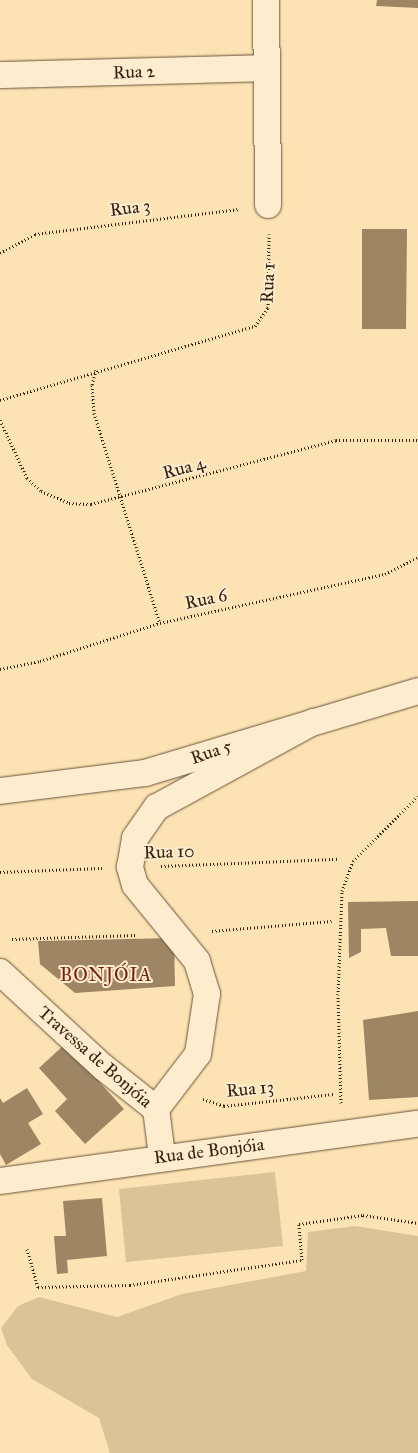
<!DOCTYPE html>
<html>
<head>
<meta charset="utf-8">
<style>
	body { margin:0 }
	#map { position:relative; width:418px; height:1453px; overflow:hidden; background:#fde2b3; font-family:"IM FELL Great Primer",serif }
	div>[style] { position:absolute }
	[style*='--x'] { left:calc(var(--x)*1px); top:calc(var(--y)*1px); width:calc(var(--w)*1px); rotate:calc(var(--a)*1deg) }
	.green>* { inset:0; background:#dcc297 }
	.building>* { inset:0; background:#9e8665 }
	.path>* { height:3px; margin-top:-1.5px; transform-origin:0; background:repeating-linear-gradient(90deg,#382310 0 1px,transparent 0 3.5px) }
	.roads { filter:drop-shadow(0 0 1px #695339) drop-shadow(0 0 1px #695339) }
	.street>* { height:26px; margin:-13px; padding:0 13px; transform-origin:13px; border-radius:13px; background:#feecce }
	span { translate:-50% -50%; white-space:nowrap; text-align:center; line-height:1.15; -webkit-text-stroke:4px #feecce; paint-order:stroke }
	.street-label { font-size:18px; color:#382310 }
	.neighbourhood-label { font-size:19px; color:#7a1f14; letter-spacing:1px }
</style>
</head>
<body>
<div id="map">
	<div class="green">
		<div style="clip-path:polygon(275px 1172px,283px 1246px,126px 1262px,119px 1189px)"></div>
		<div style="clip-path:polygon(355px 1226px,418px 1236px,418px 1453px,110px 1453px,99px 1418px,32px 1379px,7px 1345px,1px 1328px,18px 1306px,39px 1297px,117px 1317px,182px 1294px,306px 1271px,308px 1232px)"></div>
	</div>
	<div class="building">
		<div style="clip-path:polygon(377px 0,418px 0,418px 8px,376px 6px)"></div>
		<div style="clip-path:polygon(362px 229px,407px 229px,406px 329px,362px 329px)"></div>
		<div style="clip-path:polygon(418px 901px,418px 956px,391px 956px,386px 928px,361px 929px,361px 952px,349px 958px,348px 902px)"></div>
		<div style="clip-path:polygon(174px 938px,175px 986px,75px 993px,40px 964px,38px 941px)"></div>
		<div style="clip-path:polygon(418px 1011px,418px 1097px,369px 1100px,363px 1020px)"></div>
		<div style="clip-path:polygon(65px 1044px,124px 1109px,85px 1144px,55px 1111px,67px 1099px,39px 1068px)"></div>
		<div style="clip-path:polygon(27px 1088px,43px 1114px,28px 1123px,41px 1144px,6px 1165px,0 1154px,0 1098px,3px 1103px)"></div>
		<div style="clip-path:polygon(102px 1198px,107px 1256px,67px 1260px,68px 1273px,57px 1274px,54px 1236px,66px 1236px,63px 1201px)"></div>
	</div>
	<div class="path">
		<div style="--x:0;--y:253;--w:40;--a:-28"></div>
		<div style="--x:35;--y:234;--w:206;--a:-7"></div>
		<div style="--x:96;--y:370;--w:16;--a:105"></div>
		<div style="--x:92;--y:385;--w:28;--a:86"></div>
		<div style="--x:94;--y:413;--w:220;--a:72.6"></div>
		<div style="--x:0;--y:400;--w:266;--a:-16.2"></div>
		<div style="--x:255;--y:326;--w:22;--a:-54"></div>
		<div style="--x:268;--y:308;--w:74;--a:-89.2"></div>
		<div style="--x:0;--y:420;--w:64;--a:65"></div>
		<div style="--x:27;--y:478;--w:19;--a:43"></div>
		<div style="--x:41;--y:491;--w:30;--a:23"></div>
		<div style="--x:69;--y:503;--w:22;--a:3"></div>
		<div style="--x:91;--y:504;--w:253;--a:-14.6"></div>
		<div style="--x:336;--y:440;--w:82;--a:0"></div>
		<div style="--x:0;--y:669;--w:41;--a:-11.3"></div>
		<div style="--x:40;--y:661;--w:126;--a:-17.6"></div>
		<div style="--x:160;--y:623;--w:230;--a:-12.3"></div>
		<div style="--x:385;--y:574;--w:37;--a:-27"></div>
		<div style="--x:161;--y:866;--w:178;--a:-2.3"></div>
		<div style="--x:0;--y:872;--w:102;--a:-2.2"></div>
		<div style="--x:212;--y:931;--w:120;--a:-4.8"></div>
		<div style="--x:12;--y:939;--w:124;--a:-1.8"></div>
		<div style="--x:203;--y:1099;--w:22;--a:18"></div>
		<div style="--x:224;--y:1106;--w:110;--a:-6.3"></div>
		<div style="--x:341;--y:1103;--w:108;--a:-91.6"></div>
		<div style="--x:338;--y:995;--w:104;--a:-87.8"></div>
		<div style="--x:342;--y:891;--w:32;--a:-70"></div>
		<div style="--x:353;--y:861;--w:92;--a:-45"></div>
		<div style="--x:27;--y:1249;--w:40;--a:74"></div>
		<div style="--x:38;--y:1287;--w:92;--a:-1.2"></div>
		<div style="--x:130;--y:1285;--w:174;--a:-8.3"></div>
		<div style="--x:302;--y:1260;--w:36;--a:-95"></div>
		<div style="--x:299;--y:1224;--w:65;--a:-8"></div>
		<div style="--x:363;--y:1215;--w:56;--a:8.3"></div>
	</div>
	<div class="roads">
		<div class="street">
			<div style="--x:266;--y:0;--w:205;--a:89.4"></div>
			<div style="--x:0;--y:75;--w:267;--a:-1.5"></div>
			<div style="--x:0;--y:791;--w:146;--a:-7.1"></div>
			<div style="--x:145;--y:773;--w:285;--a:-16.7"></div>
			<div style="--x:0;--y:972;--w:140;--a:42.7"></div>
			<div style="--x:103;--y:1067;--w:68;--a:38.4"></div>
			<div style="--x:156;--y:1109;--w:47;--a:82.7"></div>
			<div style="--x:156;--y:1109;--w:69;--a:-52.6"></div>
			<div style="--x:198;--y:1054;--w:61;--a:-81.5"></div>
			<div style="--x:207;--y:994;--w:34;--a:-107"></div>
			<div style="--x:197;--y:961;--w:98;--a:-129.2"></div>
			<div style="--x:135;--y:885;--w:19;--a:-106"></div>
			<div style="--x:130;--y:867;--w:29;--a:-80"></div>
			<div style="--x:135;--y:838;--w:38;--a:-55"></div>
			<div style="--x:157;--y:807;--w:178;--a:-28.6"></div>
			<div style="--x:0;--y:1181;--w:422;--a:-7.8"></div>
		</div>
	</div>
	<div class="street-label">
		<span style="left:134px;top:72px;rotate:-2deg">Rua 2</span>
		<span style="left:130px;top:208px;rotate:-7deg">Rua 3</span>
		<span style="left:268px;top:283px;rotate:-87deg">Rua 1</span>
		<span style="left:184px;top:468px;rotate:-15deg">Rua 4</span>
		<span style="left:206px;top:599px;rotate:-12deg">Rua 6</span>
		<span style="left:211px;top:752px;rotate:-19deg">Rua 5</span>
		<span style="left:169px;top:852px;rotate:-2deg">Rua 10</span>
		<span style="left:95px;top:1057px;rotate:41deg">Travessa de Bonjóia</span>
		<span style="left:250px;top:1089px;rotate:-5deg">Rua 13</span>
		<span style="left:209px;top:1151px;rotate:-7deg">Rua de Bonjóia</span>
	</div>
	<div class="neighbourhood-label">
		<span style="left:106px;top:975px">BONJÓIA</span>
	</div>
</div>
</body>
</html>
